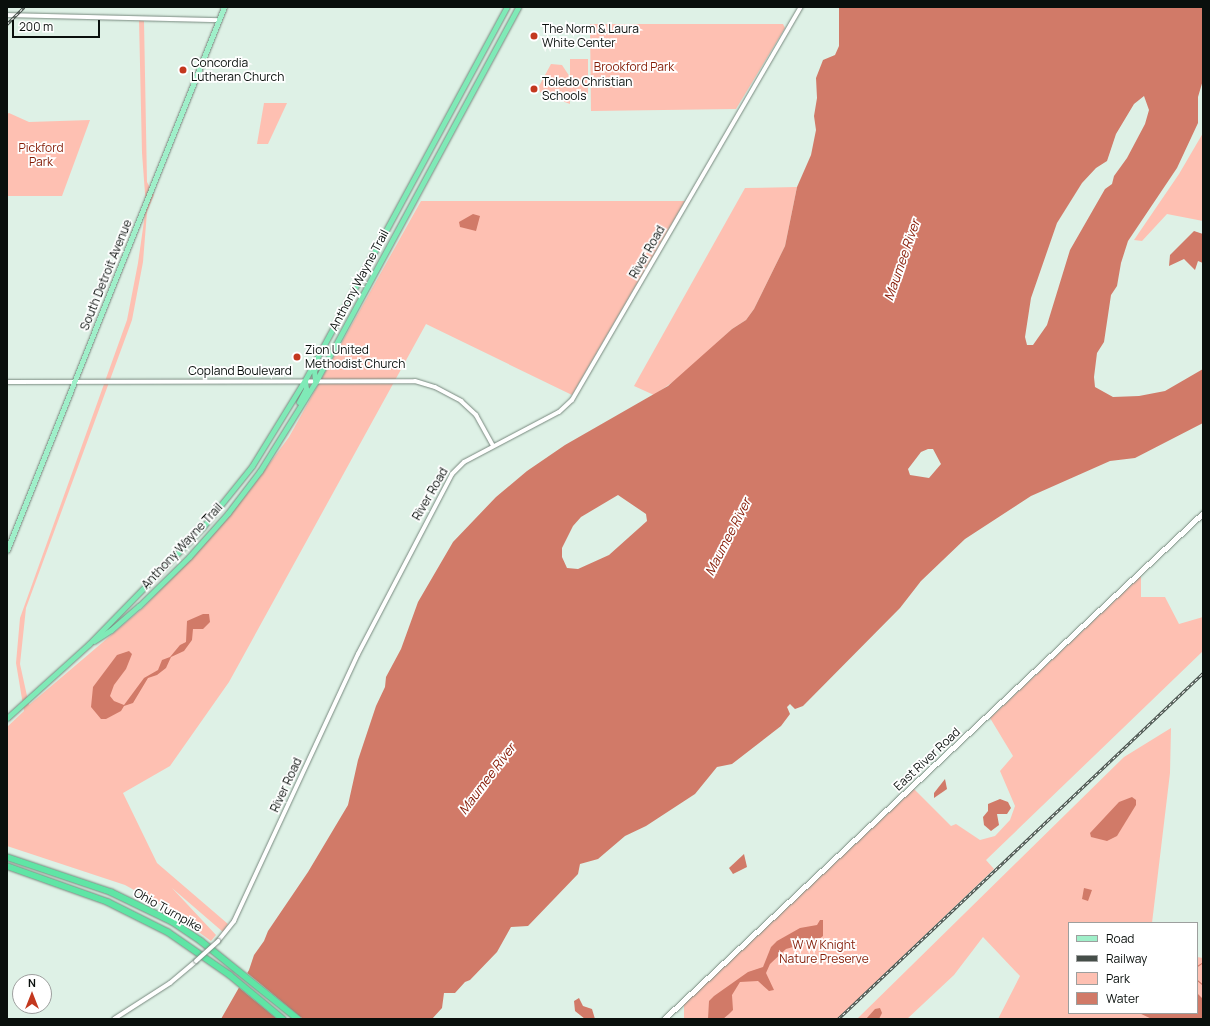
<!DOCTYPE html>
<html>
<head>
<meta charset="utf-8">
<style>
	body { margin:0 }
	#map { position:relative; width:1210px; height:1026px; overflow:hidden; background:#def1e6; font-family:Manrope,sans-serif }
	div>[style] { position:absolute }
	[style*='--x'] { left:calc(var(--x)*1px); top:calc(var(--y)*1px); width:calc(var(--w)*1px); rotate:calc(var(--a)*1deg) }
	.green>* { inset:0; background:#fec0b2 }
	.water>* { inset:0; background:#d17a68 }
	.pier>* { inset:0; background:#def1e6 }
	.stream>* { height:1px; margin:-0.5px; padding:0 0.5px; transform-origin:0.5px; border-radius:0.5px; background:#d17a68 }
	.roads { filter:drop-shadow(0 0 1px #78897f) drop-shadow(0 0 1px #78897f) }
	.tertiary>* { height:4px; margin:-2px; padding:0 2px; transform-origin:2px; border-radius:2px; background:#fff }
	.secondary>* { height:4.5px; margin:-2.25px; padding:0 2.25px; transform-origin:2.25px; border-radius:2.25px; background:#fff }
	.primary>* { height:5px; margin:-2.5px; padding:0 2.5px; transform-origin:2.5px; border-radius:2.5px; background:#9fefc9 }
	.trunk>* { height:5px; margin:-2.5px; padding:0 2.5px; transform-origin:2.5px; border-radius:2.5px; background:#7feab7 }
	.motorway>* { height:5.5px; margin:-2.75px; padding:0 2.75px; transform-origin:2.75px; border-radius:2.75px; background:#5fe5a5 }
	.rail>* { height:2.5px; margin-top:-1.25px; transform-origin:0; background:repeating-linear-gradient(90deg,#fff 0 3px,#454e49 0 6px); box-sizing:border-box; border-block:1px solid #454e49 }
	.bridges { filter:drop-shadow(0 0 1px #78897f) drop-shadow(0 0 1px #78897f) }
	.tertiary-bridge>* { height:4px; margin:-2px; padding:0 2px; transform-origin:2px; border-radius:2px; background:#fff }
	.dots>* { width:11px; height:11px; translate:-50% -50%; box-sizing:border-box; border:2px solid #fff; border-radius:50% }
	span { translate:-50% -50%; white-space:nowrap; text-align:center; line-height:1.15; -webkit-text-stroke:3.5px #fff; paint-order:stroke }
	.poi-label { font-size:12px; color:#090f0c }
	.left { translate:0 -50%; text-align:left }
	.park-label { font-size:12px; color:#851d07 }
	.street-label { font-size:12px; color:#090f0c }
	.water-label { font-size:13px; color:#89200c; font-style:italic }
	.frame { position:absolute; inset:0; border:8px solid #090f0c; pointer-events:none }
	.legend { position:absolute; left:1068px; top:922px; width:130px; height:92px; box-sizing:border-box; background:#fff; border:1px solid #9d9f9e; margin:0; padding:5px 7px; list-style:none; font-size:12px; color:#090f0c }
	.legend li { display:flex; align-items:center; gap:8px; height:20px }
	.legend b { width:20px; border:1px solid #9d9f9e }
	.north { position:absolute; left:12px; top:974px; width:40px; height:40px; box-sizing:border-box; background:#fff; border:1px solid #9d9f9e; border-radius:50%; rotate:0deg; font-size:11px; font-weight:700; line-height:16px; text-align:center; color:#090f0c }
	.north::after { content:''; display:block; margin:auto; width:14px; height:18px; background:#c3381e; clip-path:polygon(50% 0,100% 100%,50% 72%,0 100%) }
	.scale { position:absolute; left:12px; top:20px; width:88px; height:18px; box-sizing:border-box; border:2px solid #090f0c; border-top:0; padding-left:5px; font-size:12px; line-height:14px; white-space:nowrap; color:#090f0c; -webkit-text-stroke:3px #fff; paint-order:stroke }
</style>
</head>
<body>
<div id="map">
	<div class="green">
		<div style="clip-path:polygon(139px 20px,144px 21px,147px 182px,154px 195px,147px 212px,143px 262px,132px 320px,26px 608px,20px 664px,29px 705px,143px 608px,212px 536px,247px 494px,289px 437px,421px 201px,685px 201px,572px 395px,426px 324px,229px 682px,170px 766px,123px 793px,157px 863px,228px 924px,223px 932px,172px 888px,216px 935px,211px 941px,163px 906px,125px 885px,7px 846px,7px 727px,24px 711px,16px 663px,20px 618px,127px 320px,138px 263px,146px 207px,142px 153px)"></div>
		<div style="clip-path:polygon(590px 24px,783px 24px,785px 28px,736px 109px,591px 111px)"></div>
		<div style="clip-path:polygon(570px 59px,588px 59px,588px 94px,570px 94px,570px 104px,541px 93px,538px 88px,551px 64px,562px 65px,570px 77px)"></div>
		<div style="clip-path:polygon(264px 103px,287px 103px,268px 144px,257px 144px)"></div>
		<div style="clip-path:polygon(9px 113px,29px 122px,90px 120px,62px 196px,7px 196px,7px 114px)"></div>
		<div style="clip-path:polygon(1203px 133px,1203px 221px,1167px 214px,1142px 241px,1134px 240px,1179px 174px)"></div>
		<div style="clip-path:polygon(797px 187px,785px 246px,754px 309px,746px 320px,732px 329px,680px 377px,654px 395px,634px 386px,745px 188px)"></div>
		<div style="clip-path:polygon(1141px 576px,1141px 597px,1165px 597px,1179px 624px,1203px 617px,1203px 651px,986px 860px,994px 869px,837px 1019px,684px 1019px,684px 1004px,914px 789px,951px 826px,956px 824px,980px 840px,995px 836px,1010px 820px,1015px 806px,1000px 771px,1013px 756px,990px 718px)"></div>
		<div style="clip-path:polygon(1171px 728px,1170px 773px,1152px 923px,1069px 923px,1069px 1013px,1197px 1013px,1197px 957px,1203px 958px,1203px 1019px,998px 1019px,1020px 976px,983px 937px,954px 975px,907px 1019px,857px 1019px,1124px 757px)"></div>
	</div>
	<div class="water">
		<div style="clip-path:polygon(evenodd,839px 7px,1203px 7px,1203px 80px,1198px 97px,1198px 123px,1177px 168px,1128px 241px,1121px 263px,1117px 286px,1111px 295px,1104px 342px,1097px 353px,1094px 377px,1095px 387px,1113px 397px,1139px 396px,1165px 391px,1203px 369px,1203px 423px,1135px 458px,1110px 461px,1031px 496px,965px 539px,921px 581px,900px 608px,803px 706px,795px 709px,790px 704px,787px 707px,790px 714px,781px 726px,732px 764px,717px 767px,695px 794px,646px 826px,625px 836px,598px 859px,580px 864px,578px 874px,528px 926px,511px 927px,497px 952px,470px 980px,465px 982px,455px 993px,444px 993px,442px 1008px,432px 1019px,221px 1019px,249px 970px,254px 955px,264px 941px,268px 931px,308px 872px,348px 805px,358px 760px,376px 706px,385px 687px,386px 677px,401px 649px,418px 602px,453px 542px,496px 497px,527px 471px,565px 445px,668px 386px,732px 329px,746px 320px,754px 309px,785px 246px,797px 187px,811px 155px,816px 130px,814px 116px,817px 98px,816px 78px,823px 60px,835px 55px,839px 46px,839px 7px,1144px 96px,1149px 110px,1145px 124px,1127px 158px,1114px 176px,1112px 184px,1105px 189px,1070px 250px,1047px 325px,1033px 345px,1027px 345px,1025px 337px,1031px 298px,1057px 223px,1082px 183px,1096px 168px,1107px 161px,1116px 134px,1134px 104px,1144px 96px,839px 7px,928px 449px,933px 449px,941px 464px,929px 478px,910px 475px,908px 469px,921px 452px,928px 449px,839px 7px,618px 495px,646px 514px,647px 521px,609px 555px,578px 569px,567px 568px,562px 557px,562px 548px,573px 526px,581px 517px,618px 495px)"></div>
		<div style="clip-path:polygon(473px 214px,480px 216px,476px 231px,460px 227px,459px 222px)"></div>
		<div style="clip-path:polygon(1194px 231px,1203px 234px,1203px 263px,1198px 261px,1195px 270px,1184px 259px,1169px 266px,1170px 255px)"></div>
		<div style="clip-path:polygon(203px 614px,209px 614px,210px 622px,203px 629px,193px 629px,192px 640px,184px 651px,171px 657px,166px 668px,157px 675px,148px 678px,133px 703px,124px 706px,121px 711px,106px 719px,101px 719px,91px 707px,93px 687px,117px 655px,129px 651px,132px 654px,126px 669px,114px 685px,110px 696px,114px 701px,124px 705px,144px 678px,158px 670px,162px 660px,170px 657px,180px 645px,186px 642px,187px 621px)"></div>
		<div style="clip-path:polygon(945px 779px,947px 789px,934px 798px,934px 793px)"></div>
		<div style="clip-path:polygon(1132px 797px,1136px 800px,1136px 805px,1117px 836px,1107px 841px,1091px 837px,1090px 833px,1119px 802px)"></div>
		<div style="clip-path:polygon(1000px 799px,1008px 802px,1011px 808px,1007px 814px,997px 814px,999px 825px,991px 831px,984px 825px,983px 817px,988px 811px,988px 804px)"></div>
		<div style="clip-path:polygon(744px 854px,747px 867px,733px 874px,729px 868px)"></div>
		<div style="clip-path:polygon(1084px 888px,1092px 890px,1088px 901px,1082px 899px)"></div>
		<div style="clip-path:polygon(820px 920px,823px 920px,823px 936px,818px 940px,786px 949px,770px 964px,766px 973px,774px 990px,769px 991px,758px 981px,740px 982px,732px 995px,733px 1010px,729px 1014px,723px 1019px,708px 1019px,709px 1001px,714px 996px,748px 972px,763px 967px,771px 947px,777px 941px,800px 928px,817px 925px)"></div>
		<div style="clip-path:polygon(1197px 993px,1203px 999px,1203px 1019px,1152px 1019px,1139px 1013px,1197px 1013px)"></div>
		<div style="clip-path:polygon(579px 998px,583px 1006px,592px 1009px,595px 1019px,585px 1019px,575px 1011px,574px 1001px)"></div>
		<div style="clip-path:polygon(880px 1008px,882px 1013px,879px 1019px,866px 1019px,875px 1009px)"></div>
	</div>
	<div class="pier">
		<div style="clip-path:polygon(246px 972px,303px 1019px,277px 1019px,237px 986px)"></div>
	</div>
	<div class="stream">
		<div style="--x:1197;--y:966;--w:7;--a:-34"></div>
		<div style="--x:1197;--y:980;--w:8;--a:40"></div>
	</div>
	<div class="roads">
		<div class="tertiary">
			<div style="--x:7;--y:15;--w:212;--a:1.4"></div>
			<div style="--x:7;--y:382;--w:408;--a:-0.1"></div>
			<div style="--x:415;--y:381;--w:21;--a:17"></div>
			<div style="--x:435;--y:387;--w:30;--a:28"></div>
			<div style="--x:461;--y:401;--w:21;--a:43"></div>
			<div style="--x:476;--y:415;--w:35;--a:61"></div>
			<div style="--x:218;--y:941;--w:26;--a:-51"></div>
			<div style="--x:234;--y:921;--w:294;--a:-65.1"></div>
			<div style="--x:358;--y:654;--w:203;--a:-62.4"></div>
			<div style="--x:452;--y:474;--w:17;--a:-45"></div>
			<div style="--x:464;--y:462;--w:107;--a:-27.8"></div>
			<div style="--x:559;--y:412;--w:18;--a:-43"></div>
			<div style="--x:572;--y:400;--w:455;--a:-59.8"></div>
			<div style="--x:114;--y:1019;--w:67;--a:-32.7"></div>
			<div style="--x:170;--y:983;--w:34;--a:-40"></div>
		</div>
		<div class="secondary">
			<div style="--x:664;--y:1019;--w:739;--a:-43.19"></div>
		</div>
		<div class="primary">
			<div style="--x:7;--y:550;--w:585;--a:-68.22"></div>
		</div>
		<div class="trunk">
			<div style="--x:315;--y:380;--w:9;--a:-96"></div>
			<div style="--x:314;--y:371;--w:10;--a:-66"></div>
			<div style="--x:299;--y:402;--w:15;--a:-62"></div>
			<div style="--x:306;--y:389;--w:8;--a:-97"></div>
			<div style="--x:94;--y:641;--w:20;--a:-33"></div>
			<div style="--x:111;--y:630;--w:37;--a:-41"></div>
			<div style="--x:139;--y:606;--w:70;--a:-44.4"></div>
			<div style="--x:189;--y:557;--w:59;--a:-48.4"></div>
			<div style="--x:228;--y:513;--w:53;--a:-52.7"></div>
			<div style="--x:260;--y:471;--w:106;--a:-58.1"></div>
			<div style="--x:316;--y:381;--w:425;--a:-61.6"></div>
			<div style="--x:7;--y:718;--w:110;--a:-42.1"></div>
			<div style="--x:89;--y:644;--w:163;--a:-45.7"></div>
			<div style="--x:203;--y:527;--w:78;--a:-51.2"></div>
			<div style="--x:252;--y:466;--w:101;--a:-58.4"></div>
			<div style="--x:305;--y:380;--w:424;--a:-61.6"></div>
		</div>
		<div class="motorway">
			<div style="--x:7;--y:857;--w:110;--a:18.6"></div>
			<div style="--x:111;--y:892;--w:69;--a:25.8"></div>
			<div style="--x:173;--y:922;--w:34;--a:34"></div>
			<div style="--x:201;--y:941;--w:124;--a:38.8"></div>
			<div style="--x:7;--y:866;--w:107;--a:19.6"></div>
			<div style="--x:108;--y:902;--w:67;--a:26.6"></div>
			<div style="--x:168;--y:932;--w:75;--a:34.7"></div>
			<div style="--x:230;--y:975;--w:69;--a:39.7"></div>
		</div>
	</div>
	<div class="rail">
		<div style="--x:7;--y:24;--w:24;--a:-45"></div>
		<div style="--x:838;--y:1019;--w:503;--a:-43.47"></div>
	</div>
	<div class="bridges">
		<div class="tertiary-bridge">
			<div style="--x:196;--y:961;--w:30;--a:-42"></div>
		</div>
	</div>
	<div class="dots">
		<div style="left:534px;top:36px;background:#c3381e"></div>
		<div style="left:183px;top:70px;background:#c3381e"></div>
		<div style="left:534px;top:89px;background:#c3381e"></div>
		<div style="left:297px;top:357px;background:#c3381e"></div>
	</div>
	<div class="poi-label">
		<span class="left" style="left:542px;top:36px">The Norm &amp; Laura<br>White Center</span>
		<span class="left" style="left:191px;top:70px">Concordia<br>Lutheran Church</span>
		<span class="left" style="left:542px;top:89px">Toledo Christian<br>Schools</span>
		<span class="left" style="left:305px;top:357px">Zion United<br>Methodist Church</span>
	</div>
	<div class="park-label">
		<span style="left:634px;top:67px">Brookford Park</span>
		<span style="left:41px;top:155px">Pickford<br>Park</span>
		<span style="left:824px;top:952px">W W Knight<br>Nature Preserve</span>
	</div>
	<div class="street-label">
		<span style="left:647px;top:252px;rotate:-60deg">River Road</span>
		<span style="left:106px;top:275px;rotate:-68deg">South Detroit Avenue</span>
		<span style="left:359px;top:280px;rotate:-62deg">Anthony Wayne Trail</span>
		<span style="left:240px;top:371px">Copland Boulevard</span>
		<span style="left:430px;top:494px;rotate:-60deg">River Road</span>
		<span style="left:182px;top:546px;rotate:-47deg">Anthony Wayne Trail</span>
		<span style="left:927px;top:759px;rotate:-43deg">East River Road</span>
		<span style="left:286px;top:785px;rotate:-65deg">River Road</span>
		<span style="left:168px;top:910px;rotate:29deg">Ohio Turnpike</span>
	</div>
	<div class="water-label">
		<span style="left:902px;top:260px;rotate:-71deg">Maumee River</span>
		<span style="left:728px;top:537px;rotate:-63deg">Maumee River</span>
		<span style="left:487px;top:779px;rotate:-53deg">Maumee River</span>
	</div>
	<div class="frame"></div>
	<ul class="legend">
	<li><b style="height:5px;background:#9fefc9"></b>Road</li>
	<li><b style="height:5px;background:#454e49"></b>Railway</li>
	<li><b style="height:11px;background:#fec0b2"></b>Park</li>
	<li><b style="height:11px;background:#d17a68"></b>Water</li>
	</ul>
	<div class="north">N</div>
	<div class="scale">200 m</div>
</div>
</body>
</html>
